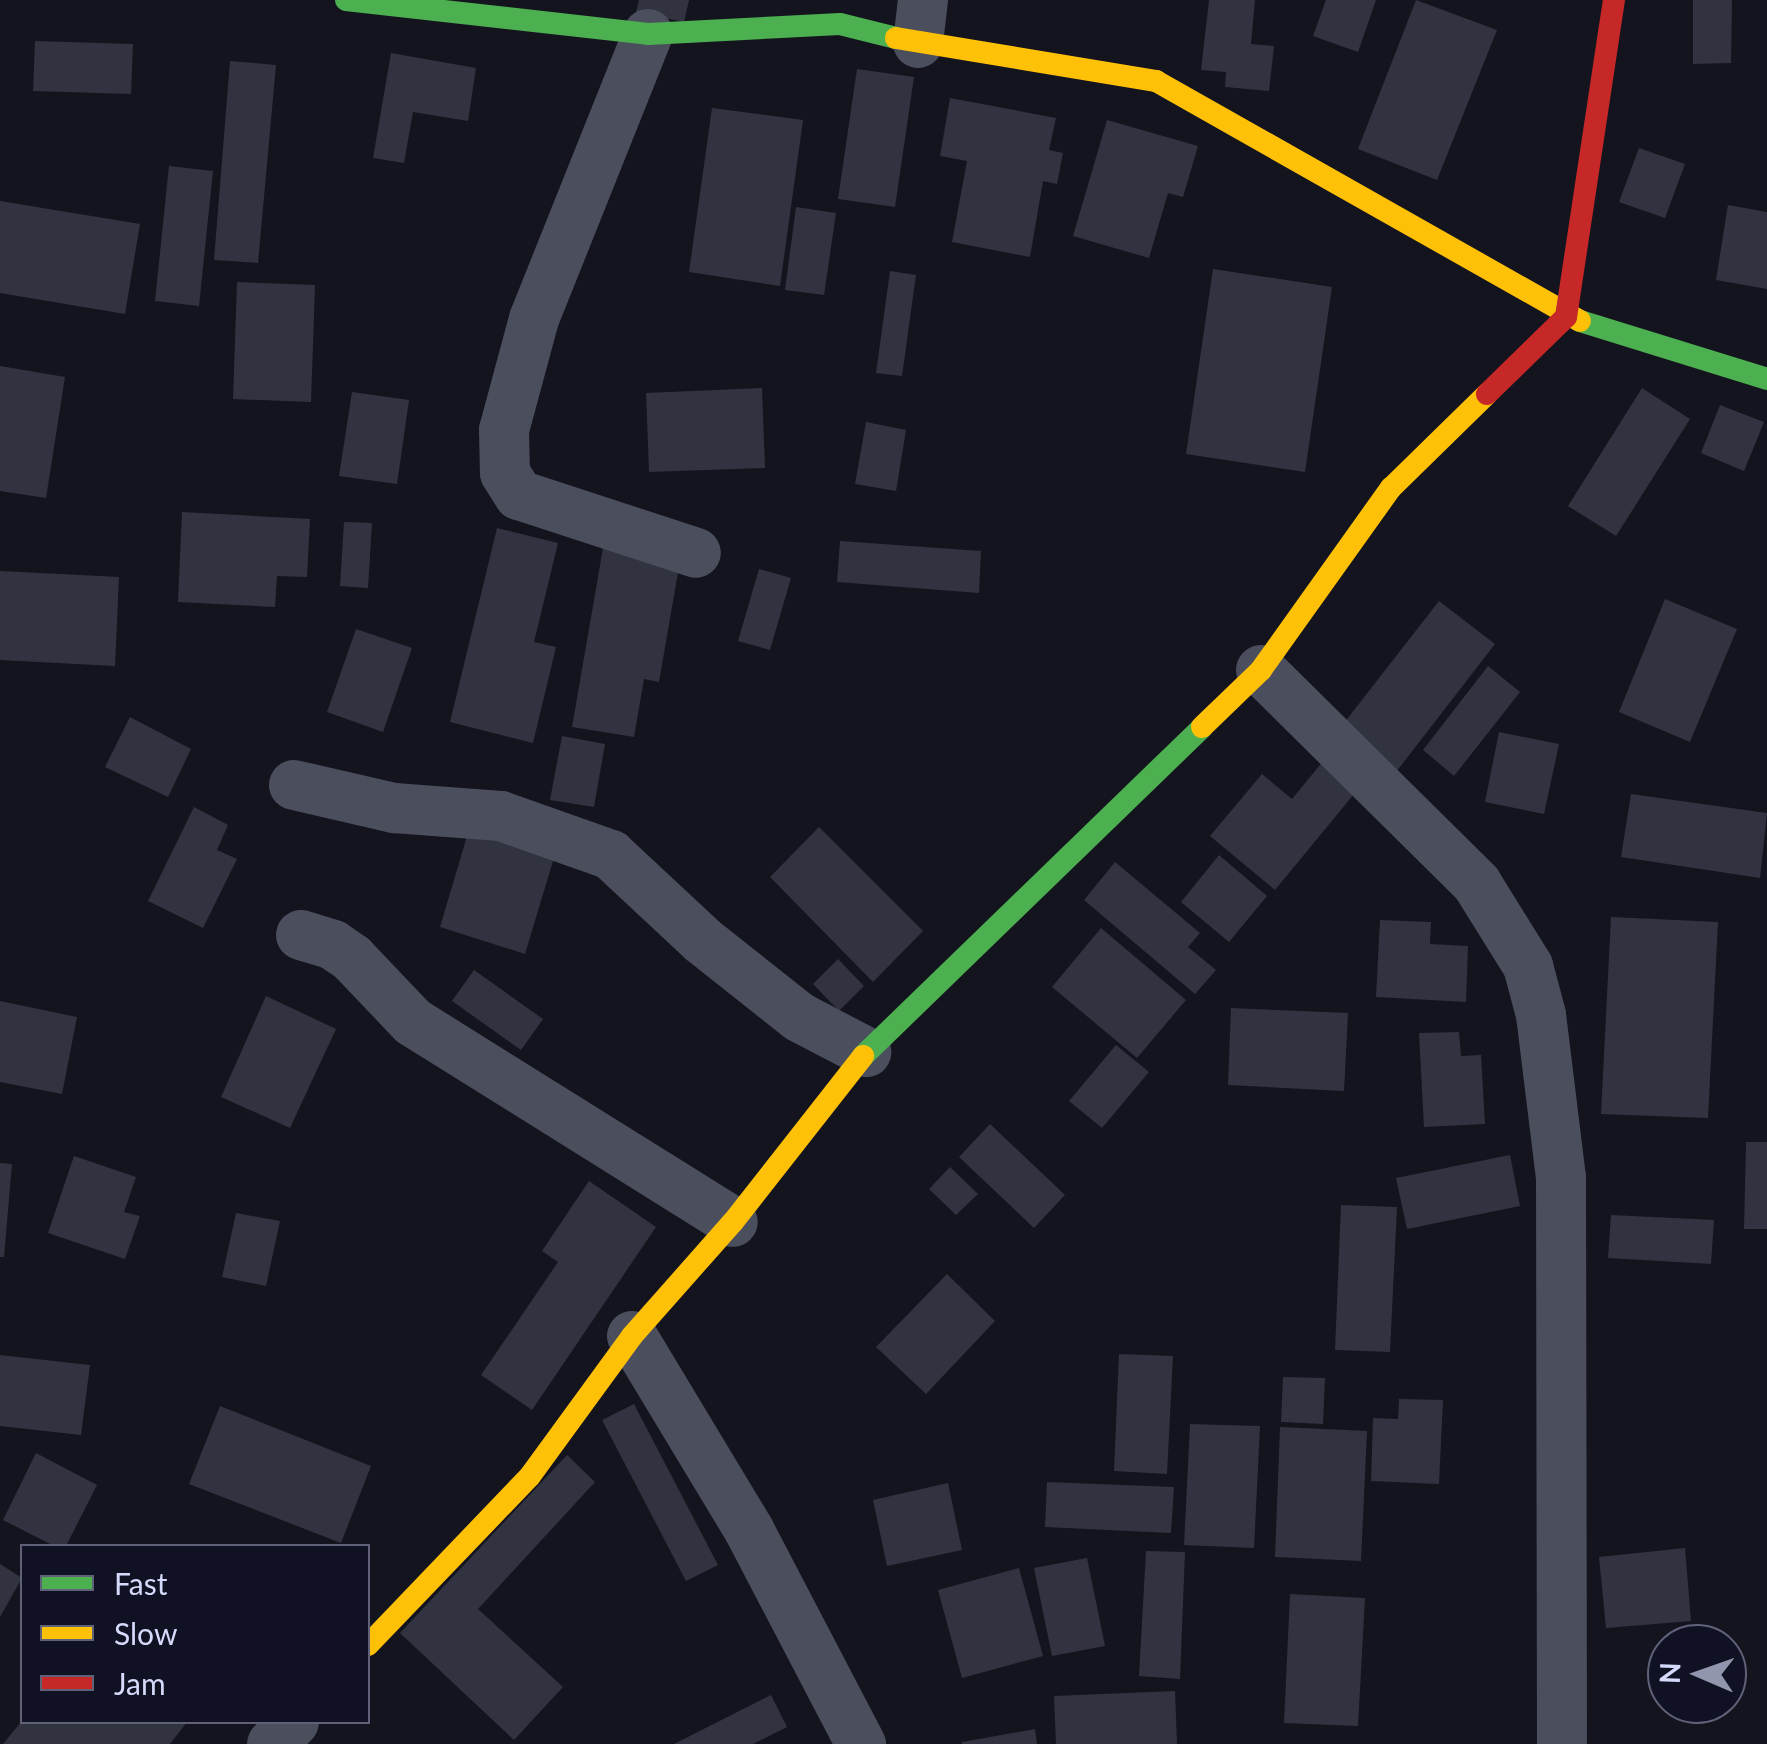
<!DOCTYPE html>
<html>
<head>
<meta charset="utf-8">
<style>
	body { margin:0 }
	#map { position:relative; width:1767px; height:1744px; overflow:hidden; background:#14141e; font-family:Lato,sans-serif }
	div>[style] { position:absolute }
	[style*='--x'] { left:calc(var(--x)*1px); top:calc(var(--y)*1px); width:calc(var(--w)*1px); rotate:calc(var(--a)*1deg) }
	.building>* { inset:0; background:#323340 }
	.street>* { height:50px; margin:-25px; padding:0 25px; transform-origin:25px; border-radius:25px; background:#4a4e5d }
	.fast>* { height:22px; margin:-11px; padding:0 11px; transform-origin:11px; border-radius:11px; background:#4caf50 }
	.slow>* { height:22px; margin:-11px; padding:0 11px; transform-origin:11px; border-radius:11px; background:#ffc107 }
	.jam>* { height:22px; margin:-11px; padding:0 11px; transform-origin:11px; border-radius:11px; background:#c62828 }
	span { translate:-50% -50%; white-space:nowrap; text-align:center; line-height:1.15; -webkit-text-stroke:10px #101122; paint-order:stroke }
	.legend { position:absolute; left:20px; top:1544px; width:350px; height:180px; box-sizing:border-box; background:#101122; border:2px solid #5f6179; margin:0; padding:12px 18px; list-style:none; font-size:30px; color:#d5dafb }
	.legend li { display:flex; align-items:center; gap:20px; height:50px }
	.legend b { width:50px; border:2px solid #5f6179 }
	.north { position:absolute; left:1647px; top:1624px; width:100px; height:100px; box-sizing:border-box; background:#101122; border:2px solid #5f6179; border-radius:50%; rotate:272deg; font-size:28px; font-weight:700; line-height:40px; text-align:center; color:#d5dafb }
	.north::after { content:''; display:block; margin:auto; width:35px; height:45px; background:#9195ae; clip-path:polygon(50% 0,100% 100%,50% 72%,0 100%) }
</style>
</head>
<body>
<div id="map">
	<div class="building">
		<div style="clip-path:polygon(639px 0,689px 0,684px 22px,636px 12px)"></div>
		<div style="clip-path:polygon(1209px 0,1255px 0,1251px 44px,1274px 46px,1269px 91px,1225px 87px,1226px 72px,1201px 70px)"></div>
		<div style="clip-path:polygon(1326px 0,1376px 0,1358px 52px,1313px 36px)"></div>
		<div style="clip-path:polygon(1416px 0,1497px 30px,1437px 180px,1358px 149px)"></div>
		<div style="clip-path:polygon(1693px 0,1732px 0,1731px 63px,1693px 64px)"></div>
		<div style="clip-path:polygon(35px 41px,133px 44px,131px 94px,33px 91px)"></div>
		<div style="clip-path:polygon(391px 53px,476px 68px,468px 121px,413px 112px,404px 163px,373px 158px)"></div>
		<div style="clip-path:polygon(230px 61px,276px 65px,258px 263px,214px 260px)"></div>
		<div style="clip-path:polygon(857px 69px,914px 77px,895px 207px,838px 199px)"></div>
		<div style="clip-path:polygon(950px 98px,1056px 118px,1049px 150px,1063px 153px,1057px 184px,1043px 181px,1030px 257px,952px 242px,967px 161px,940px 156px)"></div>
		<div style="clip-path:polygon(712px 108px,803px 120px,780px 286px,689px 272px)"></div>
		<div style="clip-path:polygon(1107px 120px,1198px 146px,1183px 197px,1168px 193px,1149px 258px,1073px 236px)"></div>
		<div style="clip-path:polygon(1639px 148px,1685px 164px,1665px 218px,1619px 202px)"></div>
		<div style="clip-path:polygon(169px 166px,213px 171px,199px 306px,155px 301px)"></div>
		<div style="clip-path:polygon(0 201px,140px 224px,125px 314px,0 293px)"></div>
		<div style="clip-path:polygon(1728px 205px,1767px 212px,1767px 289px,1716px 280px)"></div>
		<div style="clip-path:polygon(796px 207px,836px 213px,824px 295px,785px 290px)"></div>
		<div style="clip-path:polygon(1213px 269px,1332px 287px,1305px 472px,1186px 454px)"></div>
		<div style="clip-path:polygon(890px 271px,916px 275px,902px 376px,876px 373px)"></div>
		<div style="clip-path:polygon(237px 282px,315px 285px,311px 402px,233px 399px)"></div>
		<div style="clip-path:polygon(0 366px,65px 377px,46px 498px,0 491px)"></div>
		<div style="clip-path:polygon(762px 388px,765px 468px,649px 472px,646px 393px)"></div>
		<div style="clip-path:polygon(1642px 388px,1690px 419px,1616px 536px,1568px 506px)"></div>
		<div style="clip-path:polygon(352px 392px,409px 400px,397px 484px,339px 476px)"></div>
		<div style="clip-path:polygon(1720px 405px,1764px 422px,1744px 471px,1701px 453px)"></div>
		<div style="clip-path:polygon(866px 422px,906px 430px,896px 491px,855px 484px)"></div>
		<div style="clip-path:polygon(182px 512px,310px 519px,307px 577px,277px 576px,275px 607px,178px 602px)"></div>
		<div style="clip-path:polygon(344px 522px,372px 523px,368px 588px,340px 586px)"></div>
		<div style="clip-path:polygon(497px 528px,558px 543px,534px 642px,556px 647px,533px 743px,450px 722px)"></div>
		<div style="clip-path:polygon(840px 541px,981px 551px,979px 593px,837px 582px)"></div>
		<div style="clip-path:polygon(603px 548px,680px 561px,659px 682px,644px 679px,634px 737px,572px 727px)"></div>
		<div style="clip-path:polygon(759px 569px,791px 578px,770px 650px,738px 641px)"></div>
		<div style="clip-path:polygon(0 571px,119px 577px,115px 666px,0 660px)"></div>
		<div style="clip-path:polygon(1665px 599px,1737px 629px,1690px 742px,1619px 712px)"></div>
		<div style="clip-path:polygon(1439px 601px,1495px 644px,1393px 776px,1337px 732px)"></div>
		<div style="clip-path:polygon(356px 629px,412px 648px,383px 732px,327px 712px)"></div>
		<div style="clip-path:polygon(1488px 666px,1520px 692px,1454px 776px,1423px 750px)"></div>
		<div style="clip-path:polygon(130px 717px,191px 749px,168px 797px,105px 767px)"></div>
		<div style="clip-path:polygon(1499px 732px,1559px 744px,1544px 814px,1485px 802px)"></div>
		<div style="clip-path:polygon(562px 736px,605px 744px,594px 807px,550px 800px)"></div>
		<div style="clip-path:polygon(1324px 760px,1359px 788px,1275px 890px,1210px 836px,1262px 774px,1292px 799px)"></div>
		<div style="clip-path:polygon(1631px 794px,1767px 813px,1760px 878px,1621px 857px)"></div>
		<div style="clip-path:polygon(194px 807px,228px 825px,217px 850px,237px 859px,203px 928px,148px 901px)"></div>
		<div style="clip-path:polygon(470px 826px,556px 851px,525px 954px,440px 927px)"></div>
		<div style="clip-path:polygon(819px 827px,923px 931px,873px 982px,770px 877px)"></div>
		<div style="clip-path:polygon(1219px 855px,1267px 896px,1229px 942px,1181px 902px)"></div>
		<div style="clip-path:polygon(1115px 862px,1200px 933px,1188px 947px,1216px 970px,1195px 994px,1084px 900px)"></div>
		<div style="clip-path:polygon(1611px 917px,1718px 922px,1708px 1118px,1601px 1114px)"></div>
		<div style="clip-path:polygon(1380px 920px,1431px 922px,1430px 944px,1468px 946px,1466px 1002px,1376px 997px)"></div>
		<div style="clip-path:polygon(1101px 928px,1186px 1000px,1137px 1058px,1052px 987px)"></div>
		<div style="clip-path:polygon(838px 959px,864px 986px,839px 1011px,813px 984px)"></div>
		<div style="clip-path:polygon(474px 970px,543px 1019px,521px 1050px,452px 1001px)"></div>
		<div style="clip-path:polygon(266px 996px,336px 1029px,290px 1128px,221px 1097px)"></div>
		<div style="clip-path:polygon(0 1001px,77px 1017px,62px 1094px,0 1082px)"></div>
		<div style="clip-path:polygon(1231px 1008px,1348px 1013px,1344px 1091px,1228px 1085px)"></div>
		<div style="clip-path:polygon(1459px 1032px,1461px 1056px,1481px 1055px,1485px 1124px,1424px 1127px,1419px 1033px)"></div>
		<div style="clip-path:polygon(1116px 1045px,1149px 1072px,1102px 1128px,1069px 1101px)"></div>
		<div style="clip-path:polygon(990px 1124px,1065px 1195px,1034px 1228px,959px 1157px)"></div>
		<div style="clip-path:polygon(1746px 1142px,1767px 1142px,1767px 1229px,1744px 1229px)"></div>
		<div style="clip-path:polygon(1510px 1155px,1520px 1206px,1407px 1229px,1396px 1178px)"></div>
		<div style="clip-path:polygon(74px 1156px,136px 1177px,124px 1212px,140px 1216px,125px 1259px,48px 1233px)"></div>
		<div style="clip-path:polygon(0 1163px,12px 1164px,4px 1257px,0 1257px)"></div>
		<div style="clip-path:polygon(950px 1167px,978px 1194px,956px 1215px,929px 1189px)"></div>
		<div style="clip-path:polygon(589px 1181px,656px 1227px,532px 1410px,481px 1375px,558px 1262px,542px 1251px)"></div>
		<div style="clip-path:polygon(1341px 1205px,1397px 1207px,1390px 1352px,1335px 1350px)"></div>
		<div style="clip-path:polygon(236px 1213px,280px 1221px,266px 1286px,222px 1277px)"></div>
		<div style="clip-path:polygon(1611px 1215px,1714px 1220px,1711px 1264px,1608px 1258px)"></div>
		<div style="clip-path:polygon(947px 1274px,995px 1321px,926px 1394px,876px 1347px)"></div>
		<div style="clip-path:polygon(1119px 1354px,1173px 1356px,1167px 1474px,1114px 1471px)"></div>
		<div style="clip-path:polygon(0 1355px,90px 1365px,81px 1435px,0 1426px)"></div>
		<div style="clip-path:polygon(1283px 1377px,1325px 1378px,1323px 1424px,1281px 1422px)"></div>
		<div style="clip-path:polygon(1399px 1399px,1443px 1400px,1439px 1484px,1371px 1481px,1373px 1418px,1398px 1419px)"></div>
		<div style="clip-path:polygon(634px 1404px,718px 1565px,686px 1581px,602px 1420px)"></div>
		<div style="clip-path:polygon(220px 1406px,371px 1466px,341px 1543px,189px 1484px)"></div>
		<div style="clip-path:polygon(1190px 1424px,1260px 1426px,1254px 1548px,1184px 1545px)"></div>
		<div style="clip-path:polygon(1280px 1427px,1367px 1431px,1361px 1561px,1275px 1557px)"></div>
		<div style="clip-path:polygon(36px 1453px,97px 1485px,66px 1546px,54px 1546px,3px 1520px)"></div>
		<div style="clip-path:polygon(567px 1455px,595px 1482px,478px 1609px,563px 1687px,514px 1740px,400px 1633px)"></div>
		<div style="clip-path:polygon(1047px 1482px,1174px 1487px,1171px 1533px,1045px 1527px)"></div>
		<div style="clip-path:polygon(948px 1483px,962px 1550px,887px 1566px,873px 1500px)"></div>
		<div style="clip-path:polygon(1685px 1548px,1691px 1621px,1606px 1628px,1599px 1557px)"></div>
		<div style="clip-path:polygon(1146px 1551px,1185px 1552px,1180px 1679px,1139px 1676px)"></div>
		<div style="clip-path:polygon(1087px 1558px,1105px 1646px,1052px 1656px,1034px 1568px)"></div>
		<div style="clip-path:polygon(0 1564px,22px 1578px,0 1617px)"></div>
		<div style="clip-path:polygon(1019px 1568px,1043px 1656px,962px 1678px,938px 1590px)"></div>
		<div style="clip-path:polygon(1290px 1594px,1365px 1598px,1358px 1726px,1284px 1723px)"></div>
		<div style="clip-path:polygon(1175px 1691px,1177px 1744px,1056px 1744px,1054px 1696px)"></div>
		<div style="clip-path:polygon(771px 1695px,787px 1727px,753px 1744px,674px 1744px)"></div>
		<div style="clip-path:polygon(21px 1722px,187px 1722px,170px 1744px,3px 1744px)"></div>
		<div style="clip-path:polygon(1035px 1729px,1037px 1744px,962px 1744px,962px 1742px)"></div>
	</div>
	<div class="street">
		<div style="--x:648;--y:34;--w:307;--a:111.8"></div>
		<div style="--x:534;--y:319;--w:115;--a:105.1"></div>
		<div style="--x:504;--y:430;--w:43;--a:88.7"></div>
		<div style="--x:505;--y:473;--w:26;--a:58"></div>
		<div style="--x:519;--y:495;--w:186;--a:18.1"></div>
		<div style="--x:918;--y:43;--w:43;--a:-83.4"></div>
		<div style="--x:1261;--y:670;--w:304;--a:44.7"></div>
		<div style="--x:1477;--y:884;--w:97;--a:58.1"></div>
		<div style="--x:1528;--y:966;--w:51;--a:75.1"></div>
		<div style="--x:1541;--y:1015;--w:163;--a:83"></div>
		<div style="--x:1561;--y:1177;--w:567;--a:89.9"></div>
		<div style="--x:294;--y:785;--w:103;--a:13"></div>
		<div style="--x:394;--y:808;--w:107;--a:4.3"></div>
		<div style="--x:501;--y:816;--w:117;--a:19.5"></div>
		<div style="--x:611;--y:855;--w:125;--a:43"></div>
		<div style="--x:702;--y:940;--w:124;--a:38.4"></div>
		<div style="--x:799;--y:1017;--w:76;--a:27.6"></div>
		<div style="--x:301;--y:935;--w:34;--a:17"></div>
		<div style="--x:333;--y:945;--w:23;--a:34"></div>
		<div style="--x:352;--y:958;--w:88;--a:46.4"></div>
		<div style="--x:413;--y:1022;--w:377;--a:32"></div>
		<div style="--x:632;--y:1336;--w:227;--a:58.9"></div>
		<div style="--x:749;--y:1530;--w:242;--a:62.4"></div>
		<div style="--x:272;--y:1744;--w:31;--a:-45"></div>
	</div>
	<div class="fast">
		<div style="--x:346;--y:0;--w:304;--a:6.4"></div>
		<div style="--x:648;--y:34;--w:192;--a:-3"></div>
		<div style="--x:840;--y:24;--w:58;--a:14"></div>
		<div style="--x:1580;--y:321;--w:196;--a:17.2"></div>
		<div style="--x:863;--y:1056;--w:472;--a:-44.1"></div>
	</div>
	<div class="slow">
		<div style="--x:896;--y:38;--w:264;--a:9.4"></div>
		<div style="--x:1156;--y:81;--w:487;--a:29.5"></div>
		<div style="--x:1202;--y:727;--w:82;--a:-44"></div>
		<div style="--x:1261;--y:670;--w:224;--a:-54.5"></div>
		<div style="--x:1391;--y:488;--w:134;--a:-44.4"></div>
		<div style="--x:368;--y:1645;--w:234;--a:-46.2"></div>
		<div style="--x:530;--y:1476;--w:173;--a:-53.9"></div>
		<div style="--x:632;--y:1336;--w:152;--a:-48.5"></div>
		<div style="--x:733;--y:1222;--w:211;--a:-51.9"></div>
	</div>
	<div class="jam">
		<div style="--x:1487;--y:394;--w:110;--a:-44.3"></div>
		<div style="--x:1566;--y:317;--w:321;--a:-81.4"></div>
	</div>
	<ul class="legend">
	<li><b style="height:12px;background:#4caf50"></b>Fast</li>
	<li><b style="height:12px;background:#ffc107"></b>Slow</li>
	<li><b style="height:12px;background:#c62828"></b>Jam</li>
	</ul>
	<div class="north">N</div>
</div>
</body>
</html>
